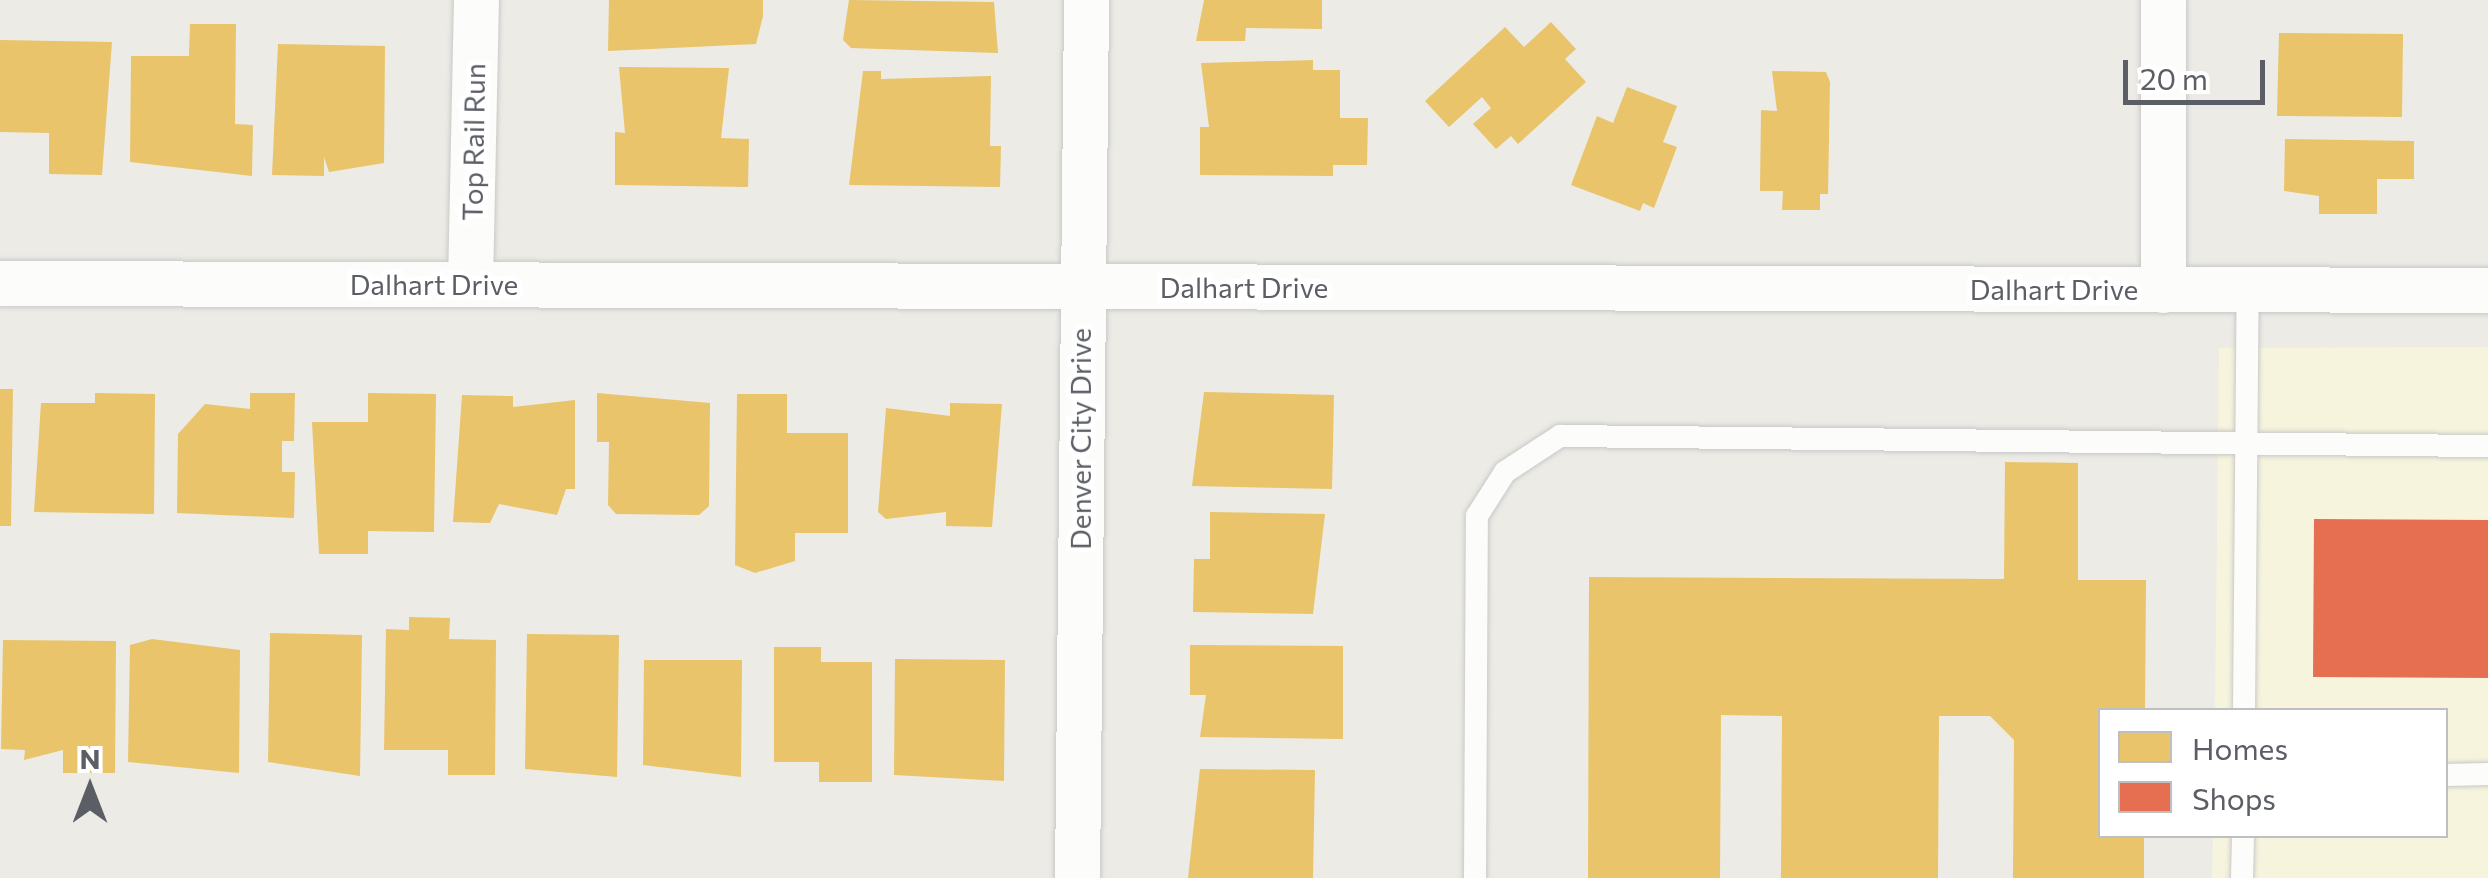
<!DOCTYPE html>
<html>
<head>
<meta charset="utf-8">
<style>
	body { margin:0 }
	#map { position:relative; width:2488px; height:878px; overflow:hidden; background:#ecebe5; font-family:Commissioner,sans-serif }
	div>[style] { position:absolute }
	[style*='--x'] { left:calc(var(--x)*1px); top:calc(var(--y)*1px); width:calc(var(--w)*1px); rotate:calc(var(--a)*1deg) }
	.commercial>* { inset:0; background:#f6f4dd }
	.homes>* { inset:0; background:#e9c46a }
	.shops>* { inset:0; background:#e76f51 }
	.roads { filter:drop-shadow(0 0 2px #c8c9c8) drop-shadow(0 0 2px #c8c9c8) }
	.lane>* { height:22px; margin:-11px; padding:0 11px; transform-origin:11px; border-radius:11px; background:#fcfcfb }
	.street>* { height:45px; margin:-22.5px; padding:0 22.5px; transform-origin:22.5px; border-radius:22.5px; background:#fcfcfb }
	span { translate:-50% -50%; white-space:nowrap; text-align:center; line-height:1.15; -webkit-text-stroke:10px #fff; paint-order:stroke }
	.street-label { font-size:28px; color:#5b5e65 }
	.legend { position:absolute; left:2098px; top:708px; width:350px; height:130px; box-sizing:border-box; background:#fff; border:2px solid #bdbfc1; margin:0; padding:12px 18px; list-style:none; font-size:30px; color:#5b5e65 }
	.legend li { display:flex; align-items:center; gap:20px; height:50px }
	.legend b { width:50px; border:2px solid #bdbfc1 }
	.north { position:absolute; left:40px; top:738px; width:100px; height:100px; -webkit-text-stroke:8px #fff; paint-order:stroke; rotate:0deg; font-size:28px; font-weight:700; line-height:40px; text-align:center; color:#5b5e65 }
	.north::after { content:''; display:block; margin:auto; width:35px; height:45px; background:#5b5e65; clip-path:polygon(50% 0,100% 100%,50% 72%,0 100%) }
	.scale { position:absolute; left:2123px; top:60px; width:142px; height:45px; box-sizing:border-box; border:5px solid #5b5e65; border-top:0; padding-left:12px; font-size:30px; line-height:35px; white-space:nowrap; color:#5b5e65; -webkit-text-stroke:8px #fff; paint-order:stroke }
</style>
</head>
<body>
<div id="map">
	<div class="commercial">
		<div style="clip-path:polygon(2488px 347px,2488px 878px,2212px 878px,2213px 836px,2446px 836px,2446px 710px,2215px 710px,2219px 348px)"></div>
	</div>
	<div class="homes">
		<div style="clip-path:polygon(609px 0,763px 0,763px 16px,756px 44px,608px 51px)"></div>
		<div style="clip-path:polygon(849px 0,994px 2px,998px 53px,851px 48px,843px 40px)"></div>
		<div style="clip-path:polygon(1204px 0,1322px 0,1322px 29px,1246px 28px,1245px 41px,1196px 41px)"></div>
		<div style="clip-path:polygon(1551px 22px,1576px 49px,1565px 59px,1586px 82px,1518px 144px,1511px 136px,1496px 149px,1473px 124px,1491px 108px,1482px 97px,1449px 127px,1425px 101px,1505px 27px,1524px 47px)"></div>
		<div style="clip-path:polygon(190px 24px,236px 24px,235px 124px,253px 125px,252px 176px,130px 162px,131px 56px,189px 56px)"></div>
		<div style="clip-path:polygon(2279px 33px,2403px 34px,2402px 117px,2277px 116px)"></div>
		<div style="clip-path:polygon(0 40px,112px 42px,102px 175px,49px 174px,49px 133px,0 132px)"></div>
		<div style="clip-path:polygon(278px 44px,385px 46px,384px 163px,329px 172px,324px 157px,324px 176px,272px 175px)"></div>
		<div style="clip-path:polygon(1313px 60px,1313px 70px,1340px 70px,1340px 118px,1368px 118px,1367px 165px,1333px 165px,1333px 176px,1200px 175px,1200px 127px,1209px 127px,1201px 63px)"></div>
		<div style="clip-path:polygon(619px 67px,729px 68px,721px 138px,749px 139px,748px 187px,615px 185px,615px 132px,625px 133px)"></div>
		<div style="clip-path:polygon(863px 71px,881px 71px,881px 79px,991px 76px,990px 146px,1001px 146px,1000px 187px,849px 185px)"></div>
		<div style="clip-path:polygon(1772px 71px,1826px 72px,1830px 82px,1828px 194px,1820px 194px,1820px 210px,1782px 210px,1783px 191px,1760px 191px,1761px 110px,1777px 111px)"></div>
		<div style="clip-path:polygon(1627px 87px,1677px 106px,1663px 142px,1677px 147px,1654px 208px,1643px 203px,1640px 211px,1571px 185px,1597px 116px,1613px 123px)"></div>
		<div style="clip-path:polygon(2285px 139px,2414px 141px,2414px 179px,2377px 179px,2377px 214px,2319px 214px,2319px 196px,2284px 191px)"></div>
		<div style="clip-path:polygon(0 389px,13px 389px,11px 526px,0 526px)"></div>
		<div style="clip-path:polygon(1204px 392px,1334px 395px,1332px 489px,1192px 486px)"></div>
		<div style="clip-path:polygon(95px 393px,155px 394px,154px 514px,34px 512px,41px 403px,95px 403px)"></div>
		<div style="clip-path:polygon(250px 393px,295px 393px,294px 441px,282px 441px,282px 472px,295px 472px,294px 518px,177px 513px,178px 434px,205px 404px,250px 409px)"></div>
		<div style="clip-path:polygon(368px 393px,436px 394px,434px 532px,368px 531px,368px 554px,319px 554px,312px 422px,368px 422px)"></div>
		<div style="clip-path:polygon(597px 393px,710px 403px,709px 506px,699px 515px,616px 514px,608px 505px,609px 442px,597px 442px)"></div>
		<div style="clip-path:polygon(737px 394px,787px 394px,787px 433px,848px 433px,848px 533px,795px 533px,795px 561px,755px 573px,735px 565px)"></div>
		<div style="clip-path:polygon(462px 395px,513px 396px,513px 407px,575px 400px,575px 489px,566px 489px,557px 515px,499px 504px,490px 523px,453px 522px)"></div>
		<div style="clip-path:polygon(950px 403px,1002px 404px,992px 527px,946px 526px,946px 512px,886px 519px,878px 512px,886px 408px,950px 416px)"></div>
		<div style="clip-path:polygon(2005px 462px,2078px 463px,2078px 580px,2146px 580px,2145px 710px,2100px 710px,2100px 836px,2144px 836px,2144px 878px,2013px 878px,2014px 740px,1990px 716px,1939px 716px,1938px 878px,1781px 878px,1782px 716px,1721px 715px,1720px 878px,1588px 878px,1589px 577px,2004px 579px)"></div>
		<div style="clip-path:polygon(1210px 512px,1325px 514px,1313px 614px,1193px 612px,1194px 559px,1210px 559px)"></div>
		<div style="clip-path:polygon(409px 617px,450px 618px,449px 639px,496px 640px,495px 775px,448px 775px,448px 750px,384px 750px,386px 629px,409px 630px)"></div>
		<div style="clip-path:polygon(270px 633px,362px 635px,360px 776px,268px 762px)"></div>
		<div style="clip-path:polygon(527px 634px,619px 635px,617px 777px,525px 769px)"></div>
		<div style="clip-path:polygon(152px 639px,240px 650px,239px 773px,128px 762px,130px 645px)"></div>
		<div style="clip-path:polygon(3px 640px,116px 641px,115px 773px,63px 773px,63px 750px,24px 760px,25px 750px,1px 749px)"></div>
		<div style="clip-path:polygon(1190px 645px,1343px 646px,1343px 739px,1200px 737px,1206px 695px,1190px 695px)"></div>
		<div style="clip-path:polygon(774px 647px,821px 647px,821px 662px,872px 662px,872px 782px,819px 782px,819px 762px,774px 762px)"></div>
		<div style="clip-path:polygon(895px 659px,1005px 660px,1004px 781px,894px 775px)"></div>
		<div style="clip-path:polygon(644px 660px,742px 660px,741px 777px,643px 765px)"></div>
		<div style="clip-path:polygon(1200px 769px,1315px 770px,1313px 878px,1188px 878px)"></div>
	</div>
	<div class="shops">
		<div style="clip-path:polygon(2314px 519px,2488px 520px,2488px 678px,2313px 677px)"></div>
	</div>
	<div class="roads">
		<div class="lane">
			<div style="--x:2244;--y:710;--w:420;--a:-89.5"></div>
			<div style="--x:2446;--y:775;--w:42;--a:-1.4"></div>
			<div style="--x:1475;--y:878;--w:362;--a:-89.7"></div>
			<div style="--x:1477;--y:516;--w:52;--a:-57.5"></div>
			<div style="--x:1505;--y:472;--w:66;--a:-33.2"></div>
			<div style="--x:1560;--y:436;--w:928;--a:0.62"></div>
			<div style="--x:2242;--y:878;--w:42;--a:-88.6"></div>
		</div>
		<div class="street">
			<div style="--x:2163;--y:0;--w:290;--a:90"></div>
			<div style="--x:0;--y:283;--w:2488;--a:0.16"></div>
			<div style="--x:470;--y:284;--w:284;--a:-88.8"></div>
			<div style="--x:1077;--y:878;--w:878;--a:-89.41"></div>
		</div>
	</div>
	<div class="street-label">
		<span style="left:473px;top:142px;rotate:-89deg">Top Rail Run</span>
		<span style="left:434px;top:284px">Dalhart Drive</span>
		<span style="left:1244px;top:287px">Dalhart Drive</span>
		<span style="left:2054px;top:289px">Dalhart Drive</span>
		<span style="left:1080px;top:439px;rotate:-90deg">Denver City Drive</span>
	</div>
	<ul class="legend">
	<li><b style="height:28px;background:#e9c46a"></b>Homes</li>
	<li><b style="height:28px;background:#e76f51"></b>Shops</li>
	</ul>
	<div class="north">N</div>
	<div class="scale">20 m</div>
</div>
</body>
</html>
